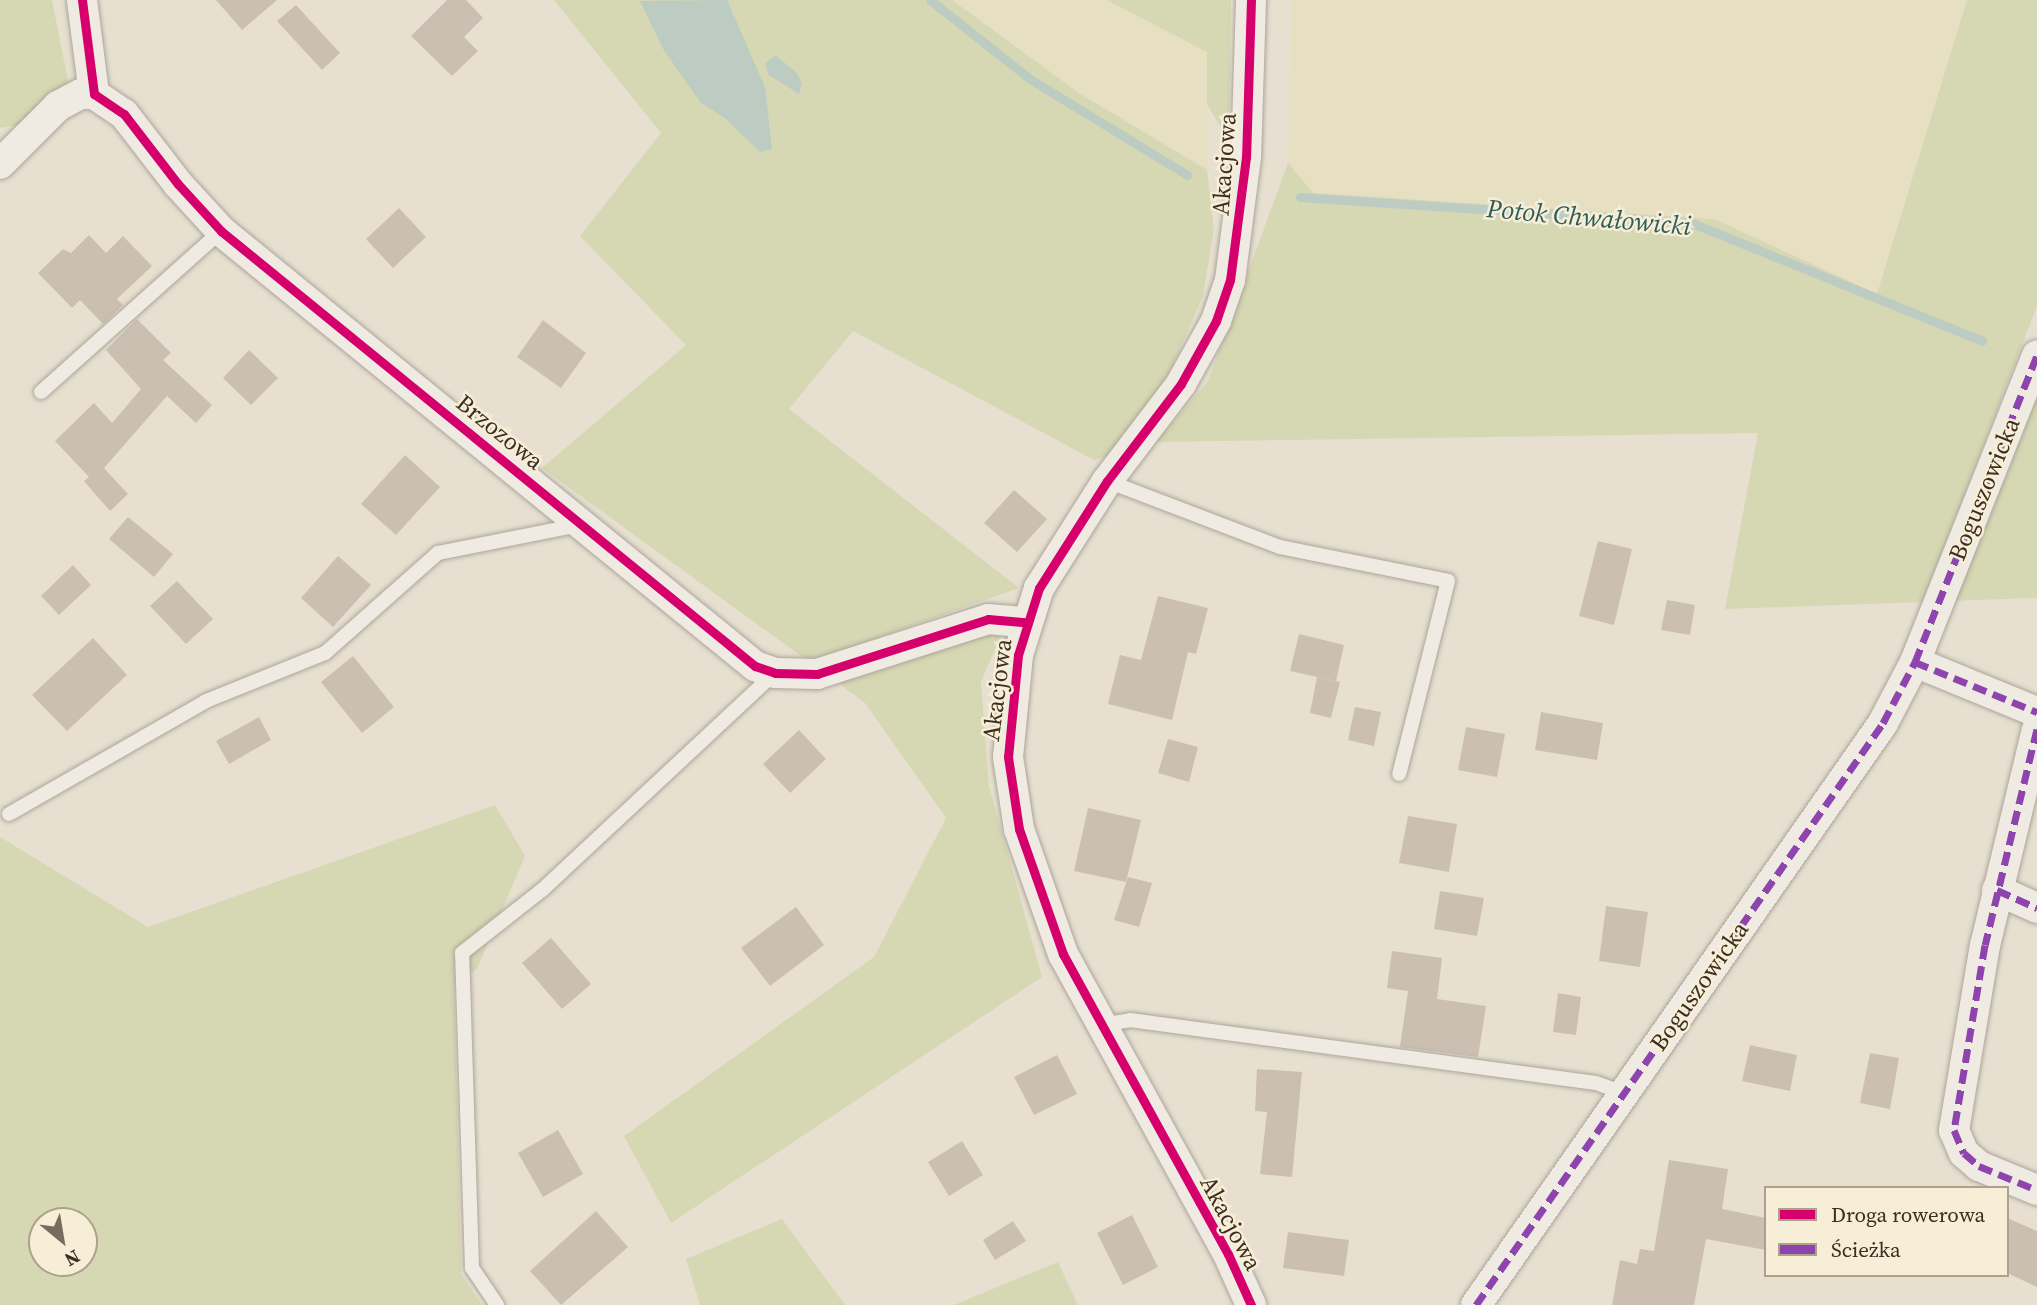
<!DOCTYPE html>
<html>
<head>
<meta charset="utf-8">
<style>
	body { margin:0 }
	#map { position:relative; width:2037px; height:1305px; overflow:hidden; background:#e7e0d1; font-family:"Source Serif 4",serif }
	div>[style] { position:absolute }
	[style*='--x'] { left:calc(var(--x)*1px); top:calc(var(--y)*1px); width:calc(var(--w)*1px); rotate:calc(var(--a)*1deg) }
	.farmland>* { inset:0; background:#e6dfc2 }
	.green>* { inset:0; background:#d6d7b3 }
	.water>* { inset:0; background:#bcccc2 }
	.stream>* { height:9px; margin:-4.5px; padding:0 4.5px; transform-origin:4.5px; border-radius:4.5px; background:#bcccc2 }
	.building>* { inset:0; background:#cbbfb2 }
	.roads { filter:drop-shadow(0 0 2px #ada599) drop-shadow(0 0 2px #ada599) }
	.lane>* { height:14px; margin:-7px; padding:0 7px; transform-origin:7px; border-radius:7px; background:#efebe3 }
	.street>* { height:30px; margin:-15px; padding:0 15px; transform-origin:15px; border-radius:15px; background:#efebe3 }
	.quiet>* { height:7px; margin-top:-3.5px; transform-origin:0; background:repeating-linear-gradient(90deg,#8e44ad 0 14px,transparent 0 21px) }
	.cycleway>* { height:9px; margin:-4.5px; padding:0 4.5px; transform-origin:4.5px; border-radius:4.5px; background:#d6006c }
	span { translate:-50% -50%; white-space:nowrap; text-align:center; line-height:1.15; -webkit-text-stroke:5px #f7eed8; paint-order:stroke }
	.street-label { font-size:24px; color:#3d2e20 }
	.water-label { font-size:26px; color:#2f5d5a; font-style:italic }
	.legend { position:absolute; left:1764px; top:1186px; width:245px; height:91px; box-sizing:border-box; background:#f7eed8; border:2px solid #ada18e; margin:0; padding:9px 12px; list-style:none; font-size:21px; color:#3d2e20 }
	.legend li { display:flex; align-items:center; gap:14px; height:35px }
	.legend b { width:35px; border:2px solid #ada18e }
	.north { position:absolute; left:28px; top:1207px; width:70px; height:70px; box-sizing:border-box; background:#f7eed8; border:2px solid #ada18e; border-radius:50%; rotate:150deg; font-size:19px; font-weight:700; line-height:28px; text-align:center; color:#3d2e20 }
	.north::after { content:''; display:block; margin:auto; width:24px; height:32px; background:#786c5e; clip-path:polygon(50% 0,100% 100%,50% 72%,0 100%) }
</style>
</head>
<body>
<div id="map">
	<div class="farmland">
		<div style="clip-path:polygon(952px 0,1107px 0,1208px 52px,1207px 170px,1079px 93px)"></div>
		<div style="clip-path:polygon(1291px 0,1967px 0,1877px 294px,1714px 219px,1313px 193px,1288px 163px)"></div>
	</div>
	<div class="green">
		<div style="clip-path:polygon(0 0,52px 0,75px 116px,0 128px)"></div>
		<div style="clip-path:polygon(554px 0,952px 0,1079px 93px,1207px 170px,1214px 229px,1203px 296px,1162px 390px,1110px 455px,1094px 460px,853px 331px,789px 409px,1019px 588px,809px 662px,542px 468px,686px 345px,580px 236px,661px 133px)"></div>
		<div style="clip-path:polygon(1107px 0,1231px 0,1229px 142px,1207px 104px,1207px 52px)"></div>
		<div style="clip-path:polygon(1967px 0,2037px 0,2037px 306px,1923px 602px,1725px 609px,1758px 433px,1156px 442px,1208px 381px,1288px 163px,1313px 193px,1714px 219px,1877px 294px)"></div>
		<div style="clip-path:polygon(2037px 392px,2037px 598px,1948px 601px)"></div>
		<div style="clip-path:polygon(983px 631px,1001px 635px,981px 682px,989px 786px,1042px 977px,671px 1223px,624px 1136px,874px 957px,946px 818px,865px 703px,837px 682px)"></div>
		<div style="clip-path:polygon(evenodd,495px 805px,525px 856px,477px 969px,454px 985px,461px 1274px,482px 1305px,0 1305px,0 837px,148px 927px,495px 805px,42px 1221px,84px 1221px,84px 1263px,42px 1263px,42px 1221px)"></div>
		<div style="clip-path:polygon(782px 1219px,845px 1305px,700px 1305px,686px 1259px)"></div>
		<div style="clip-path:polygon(1058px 1262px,1078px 1305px,954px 1305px)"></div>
	</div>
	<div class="water">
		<div style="clip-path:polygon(727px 0,765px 87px,772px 149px,760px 152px,725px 118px,701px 103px,663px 49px,640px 1px)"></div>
		<div style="clip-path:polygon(775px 55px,797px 73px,802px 84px,799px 94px,769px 75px,765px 64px)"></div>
	</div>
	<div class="stream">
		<div style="--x:930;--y:0;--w:127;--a:38.3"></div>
		<div style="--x:1030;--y:79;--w:184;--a:31.4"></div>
		<div style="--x:1300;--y:197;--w:393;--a:3.8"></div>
		<div style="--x:1692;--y:223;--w:313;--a:22.1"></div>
	</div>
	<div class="building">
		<div style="clip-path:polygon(216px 0,277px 0,242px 30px)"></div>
		<div style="clip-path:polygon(447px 0,466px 0,483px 18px,464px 37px,478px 51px,452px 76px,411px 36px)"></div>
		<div style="clip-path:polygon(296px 5px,340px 53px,322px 70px,277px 21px)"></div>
		<div style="clip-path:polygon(399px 208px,426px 237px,393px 268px,366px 239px)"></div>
		<div style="clip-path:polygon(89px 235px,106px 253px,123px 236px,152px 266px,117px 299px,123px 305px,103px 324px,80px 300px,72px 308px,38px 273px,63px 249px,71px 253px)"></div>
		<div style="clip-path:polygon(137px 319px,171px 353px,163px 360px,212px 405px,196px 423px,167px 396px,104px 468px,128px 494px,110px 511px,84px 481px,89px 477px,55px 441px,94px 403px,112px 423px,141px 389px,106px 350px)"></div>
		<div style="clip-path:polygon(543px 320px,586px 353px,561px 388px,517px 357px)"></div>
		<div style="clip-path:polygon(249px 350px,278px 378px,251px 405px,223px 378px)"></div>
		<div style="clip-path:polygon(405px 455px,440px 487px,396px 535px,361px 504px)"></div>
		<div style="clip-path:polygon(1014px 490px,1047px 519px,1017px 552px,984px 523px)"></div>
		<div style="clip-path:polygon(128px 517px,173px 554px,154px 577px,109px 539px)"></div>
		<div style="clip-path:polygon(1598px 541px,1632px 549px,1614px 625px,1579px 616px)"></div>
		<div style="clip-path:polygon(338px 556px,371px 585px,333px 627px,301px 598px)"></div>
		<div style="clip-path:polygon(73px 565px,91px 585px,59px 615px,41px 596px)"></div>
		<div style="clip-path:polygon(177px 581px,213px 619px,186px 644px,150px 606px)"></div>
		<div style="clip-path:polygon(1158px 596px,1208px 608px,1196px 654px,1188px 652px,1172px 720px,1108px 704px,1120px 655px,1141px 660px)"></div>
		<div style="clip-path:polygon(1667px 600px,1695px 605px,1690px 635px,1661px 630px)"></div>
		<div style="clip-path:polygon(1299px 634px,1344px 645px,1336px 681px,1290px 671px)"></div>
		<div style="clip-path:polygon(93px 638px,127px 675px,67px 731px,32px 695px)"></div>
		<div style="clip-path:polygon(353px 656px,394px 707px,362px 733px,321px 682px)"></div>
		<div style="clip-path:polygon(1317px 677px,1340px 682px,1331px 718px,1310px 713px)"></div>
		<div style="clip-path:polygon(1355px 707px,1381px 712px,1374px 746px,1348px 740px)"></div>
		<div style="clip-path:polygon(1541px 712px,1603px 723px,1597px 760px,1535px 750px)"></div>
		<div style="clip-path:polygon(259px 717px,271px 740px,229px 764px,216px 741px)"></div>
		<div style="clip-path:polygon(1466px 727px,1505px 734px,1497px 777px,1458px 770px)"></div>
		<div style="clip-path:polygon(799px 730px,826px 759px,790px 793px,763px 764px)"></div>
		<div style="clip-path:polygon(1168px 739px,1198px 747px,1189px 782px,1158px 773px)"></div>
		<div style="clip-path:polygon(1088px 808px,1141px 820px,1126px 882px,1074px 871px)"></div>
		<div style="clip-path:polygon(1408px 816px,1457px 824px,1449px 872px,1399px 863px)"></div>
		<div style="clip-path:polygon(1128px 877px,1152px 883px,1139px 927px,1114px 920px)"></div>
		<div style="clip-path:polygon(1440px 891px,1484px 898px,1477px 936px,1434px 929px)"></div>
		<div style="clip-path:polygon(1606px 906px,1648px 912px,1640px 967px,1599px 961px)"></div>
		<div style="clip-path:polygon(796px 907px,824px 945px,770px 986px,741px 948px)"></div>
		<div style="clip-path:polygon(551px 938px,591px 984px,562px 1009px,522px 963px)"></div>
		<div style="clip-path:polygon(1392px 951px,1442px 958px,1437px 999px,1486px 1006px,1478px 1057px,1400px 1047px,1408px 991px,1387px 988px)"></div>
		<div style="clip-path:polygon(1558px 993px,1581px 997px,1576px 1035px,1553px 1032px)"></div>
		<div style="clip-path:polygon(1750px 1045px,1797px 1055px,1790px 1091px,1742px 1081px)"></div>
		<div style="clip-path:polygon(1870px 1053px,1899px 1058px,1890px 1109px,1860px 1103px)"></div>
		<div style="clip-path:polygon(1057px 1055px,1077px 1094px,1034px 1115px,1014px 1077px)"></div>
		<div style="clip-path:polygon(1257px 1069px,1302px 1072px,1292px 1177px,1260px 1174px,1267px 1112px,1255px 1111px)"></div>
		<div style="clip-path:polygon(558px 1130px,583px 1174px,543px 1197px,518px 1153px)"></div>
		<div style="clip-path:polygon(962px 1141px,983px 1175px,949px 1196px,928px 1162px)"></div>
		<div style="clip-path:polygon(1669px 1160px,1728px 1169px,1722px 1209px,1766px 1218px,1766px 1250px,1706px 1239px,1694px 1305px,1612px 1305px,1620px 1260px,1637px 1264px,1640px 1249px,1654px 1251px)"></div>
		<div style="clip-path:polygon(596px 1211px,628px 1247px,561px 1305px,530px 1271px)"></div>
		<div style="clip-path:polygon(1132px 1215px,1158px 1267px,1123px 1285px,1097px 1233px)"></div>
		<div style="clip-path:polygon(2007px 1218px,2037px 1231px,2037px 1287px,2007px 1273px)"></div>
		<div style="clip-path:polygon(1013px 1221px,1026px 1241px,995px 1260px,983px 1240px)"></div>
		<div style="clip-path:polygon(1288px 1232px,1349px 1240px,1344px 1276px,1283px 1268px)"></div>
	</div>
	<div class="roads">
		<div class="lane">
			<div style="--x:41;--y:392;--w:241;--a:-41.8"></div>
			<div style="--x:1107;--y:481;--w:185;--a:20.9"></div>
			<div style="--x:1280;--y:547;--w:171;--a:11.4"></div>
			<div style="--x:1448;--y:581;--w:199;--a:104.2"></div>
			<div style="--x:9;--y:814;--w:227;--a:-29.8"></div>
			<div style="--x:206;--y:701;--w:128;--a:-22"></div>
			<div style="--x:325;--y:653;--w:151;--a:-41.5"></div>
			<div style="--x:438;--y:553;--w:144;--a:-11.2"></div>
			<div style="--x:1100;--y:1025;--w:30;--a:-9"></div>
			<div style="--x:1130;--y:1020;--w:470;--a:7.7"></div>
			<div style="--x:1596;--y:1083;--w:30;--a:20"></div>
			<div style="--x:497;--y:1305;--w:45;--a:-124"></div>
			<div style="--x:472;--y:1268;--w:315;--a:-91.8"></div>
			<div style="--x:462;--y:953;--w:102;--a:-38.2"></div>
			<div style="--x:542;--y:890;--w:318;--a:-43"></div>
		</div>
		<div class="street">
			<div style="--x:82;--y:0;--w:95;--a:82.7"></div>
			<div style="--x:94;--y:94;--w:36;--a:34"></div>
			<div style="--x:124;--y:114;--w:88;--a:52.4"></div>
			<div style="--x:178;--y:184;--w:64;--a:47.5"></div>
			<div style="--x:221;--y:231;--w:689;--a:39.17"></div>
			<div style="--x:755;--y:666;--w:21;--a:19"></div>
			<div style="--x:775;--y:673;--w:42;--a:1.4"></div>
			<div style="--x:817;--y:674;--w:180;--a:-17.8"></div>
			<div style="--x:988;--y:619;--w:37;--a:5"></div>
			<div style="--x:1251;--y:0;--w:157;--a:91.8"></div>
			<div style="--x:1246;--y:157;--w:124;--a:97.4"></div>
			<div style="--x:1230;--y:280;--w:43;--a:108.9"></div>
			<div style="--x:1216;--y:321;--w:72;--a:119.1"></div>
			<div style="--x:1181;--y:384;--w:122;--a:127.3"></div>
			<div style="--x:1107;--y:481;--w:127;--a:122.4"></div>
			<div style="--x:1039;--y:588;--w:70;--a:107.4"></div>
			<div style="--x:1018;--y:655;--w:102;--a:95.6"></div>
			<div style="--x:1008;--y:757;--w:73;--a:81.3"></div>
			<div style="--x:1019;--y:829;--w:133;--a:70.6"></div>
			<div style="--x:1063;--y:954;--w:342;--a:61.2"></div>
			<div style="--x:1228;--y:1254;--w:56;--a:65.7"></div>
			<div style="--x:0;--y:164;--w:82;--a:-45"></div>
			<div style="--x:58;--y:106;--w:26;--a:-28"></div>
			<div style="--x:81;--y:94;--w:13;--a:0"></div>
			<div style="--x:1915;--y:662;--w:132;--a:22.3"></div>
			<div style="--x:2037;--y:729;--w:222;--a:103.5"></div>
			<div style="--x:1985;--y:945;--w:188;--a:99.5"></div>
			<div style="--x:1954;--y:1130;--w:25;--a:67"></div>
			<div style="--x:1964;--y:1153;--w:20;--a:41"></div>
			<div style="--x:1979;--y:1166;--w:63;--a:22.5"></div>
			<div style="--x:1997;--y:890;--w:44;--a:24.2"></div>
			<div style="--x:1476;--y:1305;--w:710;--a:-55.03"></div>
			<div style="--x:1883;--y:723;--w:69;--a:-62.3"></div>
			<div style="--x:1915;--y:662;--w:330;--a:-68.3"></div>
		</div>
	</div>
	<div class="quiet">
		<div style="--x:1915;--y:662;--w:132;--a:22.3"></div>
		<div style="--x:2037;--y:729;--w:222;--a:103.5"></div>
		<div style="--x:1985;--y:945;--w:188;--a:99.5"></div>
		<div style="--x:1954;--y:1130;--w:25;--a:67"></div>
		<div style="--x:1964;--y:1153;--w:20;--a:41"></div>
		<div style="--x:1979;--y:1166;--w:63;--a:22.5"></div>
		<div style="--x:1997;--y:890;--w:44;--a:24.2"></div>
		<div style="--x:1476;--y:1305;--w:710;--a:-55.03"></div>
		<div style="--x:1883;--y:723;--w:69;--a:-62.3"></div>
		<div style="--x:1915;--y:662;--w:330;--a:-68.3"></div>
	</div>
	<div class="cycleway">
		<div style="--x:82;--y:0;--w:95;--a:82.7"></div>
		<div style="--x:94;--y:94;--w:36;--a:34"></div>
		<div style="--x:124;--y:114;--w:88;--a:52.4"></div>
		<div style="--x:178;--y:184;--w:64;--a:47.5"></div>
		<div style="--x:221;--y:231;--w:689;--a:39.17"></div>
		<div style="--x:755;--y:666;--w:21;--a:19"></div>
		<div style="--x:775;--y:673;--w:42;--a:1.4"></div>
		<div style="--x:817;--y:674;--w:180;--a:-17.8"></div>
		<div style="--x:988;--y:619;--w:37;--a:5"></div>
		<div style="--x:1251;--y:0;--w:157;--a:91.8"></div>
		<div style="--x:1246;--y:157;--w:124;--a:97.4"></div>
		<div style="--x:1230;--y:280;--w:43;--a:108.9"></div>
		<div style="--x:1216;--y:321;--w:72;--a:119.1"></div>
		<div style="--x:1181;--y:384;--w:122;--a:127.3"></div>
		<div style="--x:1107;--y:481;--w:127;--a:122.4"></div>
		<div style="--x:1039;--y:588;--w:70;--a:107.4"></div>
		<div style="--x:1018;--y:655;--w:102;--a:95.6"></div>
		<div style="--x:1008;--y:757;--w:73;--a:81.3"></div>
		<div style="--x:1019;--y:829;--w:133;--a:70.6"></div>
		<div style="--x:1063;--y:954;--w:342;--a:61.2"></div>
		<div style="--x:1228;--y:1254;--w:56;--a:65.7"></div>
	</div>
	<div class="street-label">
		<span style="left:1224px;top:164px;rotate:-86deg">Akacjowa</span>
		<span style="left:500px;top:432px;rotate:39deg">Brzozowa</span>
		<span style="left:1984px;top:489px;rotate:-68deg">Boguszowicka</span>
		<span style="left:997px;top:690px;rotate:-83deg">Akacjowa</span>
		<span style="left:1699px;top:986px;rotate:-55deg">Boguszowicka</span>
		<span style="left:1231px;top:1223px;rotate:62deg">Akacjowa</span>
	</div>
	<div class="water-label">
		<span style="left:1589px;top:218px;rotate:5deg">Potok Chwałowicki</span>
	</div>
	<ul class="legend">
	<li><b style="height:9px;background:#d6006c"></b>Droga rowerowa</li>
	<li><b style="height:9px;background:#8e44ad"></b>Ścieżka</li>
	</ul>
	<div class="north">N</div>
</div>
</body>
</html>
